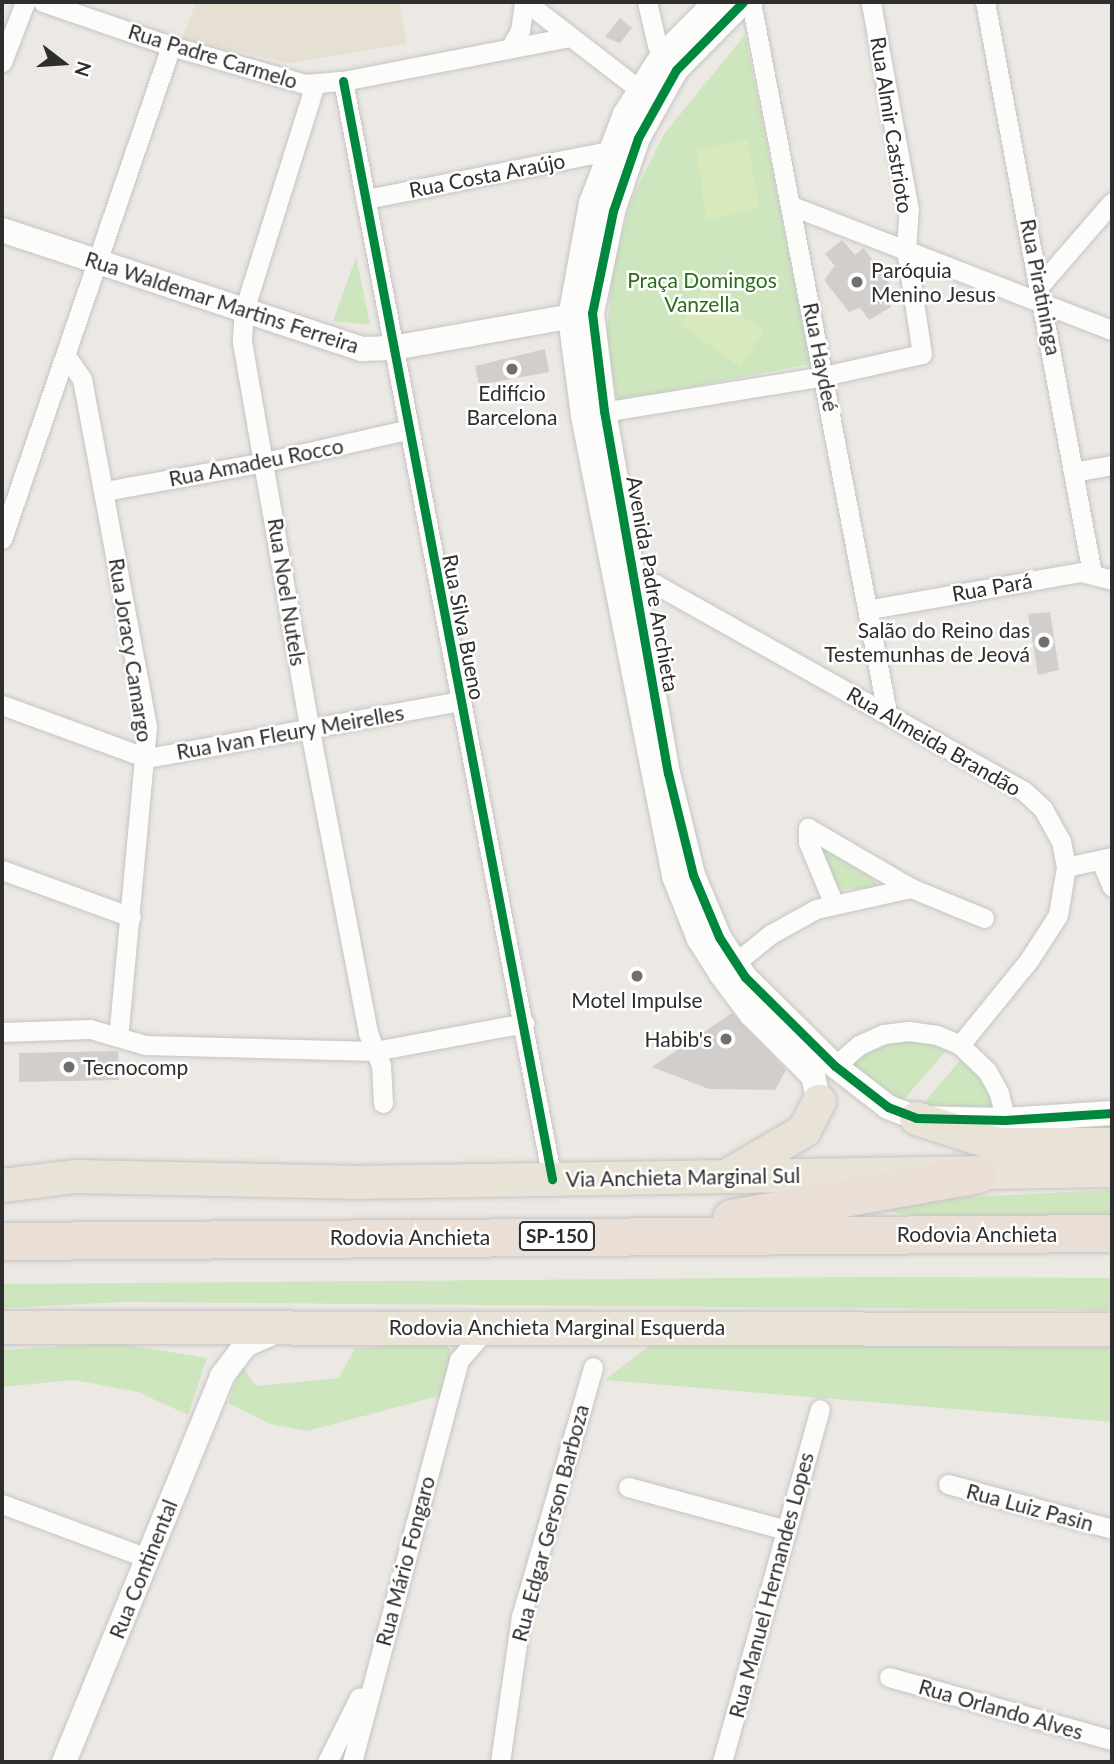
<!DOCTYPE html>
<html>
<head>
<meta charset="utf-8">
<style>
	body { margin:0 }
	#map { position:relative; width:1114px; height:1764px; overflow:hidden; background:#ece8e4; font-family:Lato,sans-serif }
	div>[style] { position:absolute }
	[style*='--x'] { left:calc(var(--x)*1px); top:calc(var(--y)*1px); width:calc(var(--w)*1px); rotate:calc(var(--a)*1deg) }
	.education>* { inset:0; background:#e6e0d3 }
	.green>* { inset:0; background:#cee6be }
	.pitch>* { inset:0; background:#d8eabb }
	.building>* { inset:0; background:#d1cecb }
	.roads { filter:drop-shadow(0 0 2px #c5c4c5) drop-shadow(0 0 2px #c5c4c5) }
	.minor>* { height:19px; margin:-9.5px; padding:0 9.5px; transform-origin:9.5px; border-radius:9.5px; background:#fcfcfb }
	.tertiary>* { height:24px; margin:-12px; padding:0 12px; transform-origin:12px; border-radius:12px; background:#fcfcfb }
	.trunk>* { height:33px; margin:-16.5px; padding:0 16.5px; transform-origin:16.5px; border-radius:16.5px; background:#e9e2d6 }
	.motorway>* { height:37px; margin:-18.5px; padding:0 18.5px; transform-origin:18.5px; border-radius:18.5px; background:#eadfd6 }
	.cycleway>* { height:9px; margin:-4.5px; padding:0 4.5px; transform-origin:4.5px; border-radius:4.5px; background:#00873e }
	.dots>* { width:19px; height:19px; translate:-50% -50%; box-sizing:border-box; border:4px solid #fff; border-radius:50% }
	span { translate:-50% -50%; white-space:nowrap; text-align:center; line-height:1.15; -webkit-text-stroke:5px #fff; paint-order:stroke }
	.shield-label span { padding:2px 5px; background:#fff; border:2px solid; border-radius:5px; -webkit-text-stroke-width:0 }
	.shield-label { font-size:19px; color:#2e2e2e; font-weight:700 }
	.street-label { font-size:21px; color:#2e2e2e }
	.poi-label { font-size:21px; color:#2e2e2e }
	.left { translate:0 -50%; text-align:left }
	.right { translate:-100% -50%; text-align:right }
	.park-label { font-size:21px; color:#2b6d1b }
	.frame { position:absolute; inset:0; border:4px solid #2e2e2e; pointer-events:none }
	.north { position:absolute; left:28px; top:28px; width:70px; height:70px; -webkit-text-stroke:5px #fff; paint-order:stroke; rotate:107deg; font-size:19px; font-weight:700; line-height:28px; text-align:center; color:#2e2e2e }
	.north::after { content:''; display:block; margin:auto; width:24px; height:32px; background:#2e2e2e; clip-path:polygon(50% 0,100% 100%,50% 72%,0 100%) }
</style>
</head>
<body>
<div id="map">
	<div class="education">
		<div style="clip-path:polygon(196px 2px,399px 2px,407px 44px,289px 63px,182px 39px)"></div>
	</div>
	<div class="green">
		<div style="clip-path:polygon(745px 35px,811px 364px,617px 401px,607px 334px,613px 267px,633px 196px,664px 134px)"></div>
		<div style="clip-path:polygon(356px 257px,370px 325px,333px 321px)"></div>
		<div style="clip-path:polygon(822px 845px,864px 867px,880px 889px,833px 889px,816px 846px)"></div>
		<div style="clip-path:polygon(895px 1042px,921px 1042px,947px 1050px,900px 1104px,850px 1066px,867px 1053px)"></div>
		<div style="clip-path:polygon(961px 1059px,983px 1083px,993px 1109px,918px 1110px)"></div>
		<div style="clip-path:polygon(1112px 1190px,1112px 1215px,924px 1218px,866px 1207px,887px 1201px)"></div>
		<div style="clip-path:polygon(869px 1277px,1112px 1278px,1112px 1310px,123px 1302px,2px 1308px,2px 1284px)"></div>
		<div style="clip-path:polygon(443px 1342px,451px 1350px,450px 1359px,442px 1394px,435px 1397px,307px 1431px,270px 1424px,228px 1403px,242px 1366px,256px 1386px,339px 1378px,355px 1348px)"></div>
		<div style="clip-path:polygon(115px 1343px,207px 1358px,188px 1415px,138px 1392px,73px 1380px,2px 1387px,2px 1350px)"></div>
		<div style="clip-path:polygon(653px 1343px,1112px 1348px,1112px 1422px,605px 1380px)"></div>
	</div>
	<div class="pitch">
		<div style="clip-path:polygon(747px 140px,759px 207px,706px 220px,697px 149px)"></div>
		<div style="clip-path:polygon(703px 288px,764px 331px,740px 367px,680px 324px)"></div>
	</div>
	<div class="building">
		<div style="clip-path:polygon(620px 18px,632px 28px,620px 43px,605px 37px)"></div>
		<div style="clip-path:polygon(842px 240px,855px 255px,864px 248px,890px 285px,883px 293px,891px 307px,869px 320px,860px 308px,849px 312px,824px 280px,835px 266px,825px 254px)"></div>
		<div style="clip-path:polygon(545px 349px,549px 372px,479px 385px,475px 366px)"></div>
		<div style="clip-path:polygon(1050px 612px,1059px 670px,1038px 675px,1028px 614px)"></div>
		<div style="clip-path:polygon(732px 1013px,786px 1070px,775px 1090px,709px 1089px,652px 1067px)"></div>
		<div style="clip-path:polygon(118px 1051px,119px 1080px,19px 1082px,19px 1053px)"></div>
	</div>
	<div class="roads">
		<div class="minor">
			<div style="--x:43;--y:2;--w:135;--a:19"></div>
			<div style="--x:171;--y:46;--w:139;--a:15.8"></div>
			<div style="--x:305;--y:84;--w:38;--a:-5"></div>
			<div style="--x:343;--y:81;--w:231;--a:-11"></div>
			<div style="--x:526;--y:2;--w:157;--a:37.7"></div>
			<div style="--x:647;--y:2;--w:44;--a:76.9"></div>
			<div style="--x:657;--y:45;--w:24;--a:57"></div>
			<div style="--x:751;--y:2;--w:724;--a:79.17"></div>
			<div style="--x:985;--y:2;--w:581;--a:79.39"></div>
			<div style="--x:510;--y:48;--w:20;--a:-60"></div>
			<div style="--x:520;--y:31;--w:29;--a:-82"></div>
			<div style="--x:2;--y:62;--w:64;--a:-69"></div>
			<div style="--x:343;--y:81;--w:1118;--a:79.22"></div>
			<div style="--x:315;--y:84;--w:237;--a:107.4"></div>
			<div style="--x:244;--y:310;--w:32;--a:94"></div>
			<div style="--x:242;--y:342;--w:395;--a:80.1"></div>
			<div style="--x:310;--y:731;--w:308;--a:79.1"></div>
			<div style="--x:368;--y:1033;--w:35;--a:68"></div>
			<div style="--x:381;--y:1065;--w:38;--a:87"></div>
			<div style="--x:366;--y:199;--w:247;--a:-11.2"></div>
			<div style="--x:792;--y:206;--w:343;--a:21.2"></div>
			<div style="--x:1041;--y:284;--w:108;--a:-49.1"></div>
			<div style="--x:66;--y:356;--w:28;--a:55"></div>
			<div style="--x:82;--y:379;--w:353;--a:79.4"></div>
			<div style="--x:147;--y:726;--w:311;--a:95.3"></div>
			<div style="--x:590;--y:414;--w:237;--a:-9.2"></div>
			<div style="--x:824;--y:376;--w:100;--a:-12.7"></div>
			<div style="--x:922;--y:354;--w:106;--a:-98.7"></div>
			<div style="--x:906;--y:249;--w:39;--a:-86"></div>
			<div style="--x:909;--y:210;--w:211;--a:-100.4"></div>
			<div style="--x:1073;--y:472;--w:40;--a:-10"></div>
			<div style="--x:105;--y:491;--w:163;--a:-10.3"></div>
			<div style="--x:265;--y:462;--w:145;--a:-12.8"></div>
			<div style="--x:2;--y:539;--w:521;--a:-71.08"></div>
			<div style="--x:622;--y:578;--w:34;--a:10"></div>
			<div style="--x:655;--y:584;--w:424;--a:29.3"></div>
			<div style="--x:1025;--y:792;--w:25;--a:43"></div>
			<div style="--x:1043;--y:809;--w:37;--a:61"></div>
			<div style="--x:1061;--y:841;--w:26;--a:79"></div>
			<div style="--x:1066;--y:867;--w:49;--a:99.5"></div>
			<div style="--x:1058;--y:915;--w:54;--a:122.8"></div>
			<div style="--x:1029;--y:960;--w:109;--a:129.1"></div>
			<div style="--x:871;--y:609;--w:213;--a:-10"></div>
			<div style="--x:1081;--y:572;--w:32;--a:14"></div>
			<div style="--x:2;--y:705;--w:154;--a:20.1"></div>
			<div style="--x:147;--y:758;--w:319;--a:-10.3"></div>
			<div style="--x:1101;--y:861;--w:28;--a:67"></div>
			<div style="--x:1066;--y:867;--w:47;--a:-12.3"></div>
			<div style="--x:2;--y:870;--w:137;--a:20"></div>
			<div style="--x:833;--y:902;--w:65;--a:-112.6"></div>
			<div style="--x:808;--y:842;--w:14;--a:-90"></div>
			<div style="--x:808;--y:828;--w:119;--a:30.2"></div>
			<div style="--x:911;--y:888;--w:79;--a:22.3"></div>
			<div style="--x:724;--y:972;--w:60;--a:-39"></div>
			<div style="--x:771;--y:934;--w:51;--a:-29.1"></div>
			<div style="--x:816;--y:909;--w:97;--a:-12.5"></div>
			<div style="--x:2;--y:1032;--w:88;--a:-2"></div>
			<div style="--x:90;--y:1029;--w:57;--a:16.2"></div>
			<div style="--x:145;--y:1045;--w:230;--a:1.5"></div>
			<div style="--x:375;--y:1051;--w:152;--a:-10.6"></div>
			<div style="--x:835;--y:1066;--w:32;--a:-41"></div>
			<div style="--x:859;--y:1045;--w:27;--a:-24"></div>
			<div style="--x:884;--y:1034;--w:25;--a:-7"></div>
			<div style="--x:909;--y:1031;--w:28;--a:8"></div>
			<div style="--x:937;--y:1035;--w:25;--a:23"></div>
			<div style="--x:960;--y:1045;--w:37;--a:44"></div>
			<div style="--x:987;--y:1071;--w:25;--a:61"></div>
			<div style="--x:999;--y:1093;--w:28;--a:77"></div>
			<div style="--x:948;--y:1484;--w:170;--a:15.3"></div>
			<div style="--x:628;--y:1487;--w:164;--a:15.2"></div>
			<div style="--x:2;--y:1504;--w:155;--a:20.4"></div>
			<div style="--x:889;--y:1677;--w:232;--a:15.8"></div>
			<div style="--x:327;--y:1762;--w:72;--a:-63.4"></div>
			<div style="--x:352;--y:1762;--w:416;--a:-75.1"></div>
			<div style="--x:459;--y:1360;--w:44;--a:-48.7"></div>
			<div style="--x:500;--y:1762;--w:147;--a:-81.8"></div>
			<div style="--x:521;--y:1617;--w:260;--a:-73.9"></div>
			<div style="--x:722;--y:1762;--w:366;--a:-74.5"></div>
		</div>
		<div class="tertiary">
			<div style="--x:716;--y:2;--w:76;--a:135"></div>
			<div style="--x:662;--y:56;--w:69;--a:122.5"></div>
			<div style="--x:625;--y:114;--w:95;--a:110.9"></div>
			<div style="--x:591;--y:203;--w:116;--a:100.4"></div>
			<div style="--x:570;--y:317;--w:100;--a:82.5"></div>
			<div style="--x:583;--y:416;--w:469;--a:78.8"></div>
			<div style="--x:674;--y:876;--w:68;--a:68.4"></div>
			<div style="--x:699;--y:939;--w:41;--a:57.8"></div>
			<div style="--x:721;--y:974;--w:50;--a:53.1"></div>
			<div style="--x:751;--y:1014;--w:88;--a:45"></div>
			<div style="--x:813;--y:1076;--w:26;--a:77"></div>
			<div style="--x:743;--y:2;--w:95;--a:134.6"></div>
			<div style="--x:676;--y:70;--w:78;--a:119.2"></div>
			<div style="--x:638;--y:138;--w:77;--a:108.9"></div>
			<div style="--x:613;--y:211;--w:104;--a:101.6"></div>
			<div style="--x:592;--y:313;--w:99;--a:83"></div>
			<div style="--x:604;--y:411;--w:368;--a:80"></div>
			<div style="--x:668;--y:773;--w:105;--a:76.2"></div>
			<div style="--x:693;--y:875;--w:67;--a:67.2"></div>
			<div style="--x:719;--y:937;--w:48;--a:57"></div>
			<div style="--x:745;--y:977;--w:127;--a:44.7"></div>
			<div style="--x:835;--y:1066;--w:67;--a:37.7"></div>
			<div style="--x:888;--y:1107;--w:30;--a:21"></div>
			<div style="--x:916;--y:1118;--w:89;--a:1.3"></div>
			<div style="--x:1005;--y:1120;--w:107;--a:-3.7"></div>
			<div style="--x:2;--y:230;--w:379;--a:18.3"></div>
			<div style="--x:362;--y:349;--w:31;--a:-2"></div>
			<div style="--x:393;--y:348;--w:194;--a:-10.1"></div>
			<div style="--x:64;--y:1762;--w:417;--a:-67.7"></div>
			<div style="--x:222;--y:1376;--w:39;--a:-53"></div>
			<div style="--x:245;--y:1345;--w:34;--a:-24"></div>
		</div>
		<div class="trunk">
			<div style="--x:916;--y:1118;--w:85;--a:17.8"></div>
			<div style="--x:997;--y:1144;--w:115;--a:0"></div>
			<div style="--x:729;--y:1174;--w:87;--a:-30.4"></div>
			<div style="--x:804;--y:1130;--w:33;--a:-63"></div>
			<div style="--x:2;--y:1185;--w:74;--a:-7"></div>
			<div style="--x:75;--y:1176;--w:276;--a:1.2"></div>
			<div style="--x:351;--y:1182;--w:761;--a:-0.9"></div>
			<div style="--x:2;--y:1327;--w:1110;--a:0.1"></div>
		</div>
		<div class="motorway">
			<div style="--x:731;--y:1218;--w:251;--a:-10.1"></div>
			<div style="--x:2;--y:1241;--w:1110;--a:-0.41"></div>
		</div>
	</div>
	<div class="cycleway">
		<div style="--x:743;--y:2;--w:95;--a:134.6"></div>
		<div style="--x:676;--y:70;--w:78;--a:119.2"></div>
		<div style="--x:638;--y:138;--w:77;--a:108.9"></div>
		<div style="--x:613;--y:211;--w:104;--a:101.6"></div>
		<div style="--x:592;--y:313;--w:99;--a:83"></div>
		<div style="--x:604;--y:411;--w:368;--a:80"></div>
		<div style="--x:668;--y:773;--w:105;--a:76.2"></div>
		<div style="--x:693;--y:875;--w:67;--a:67.2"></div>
		<div style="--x:719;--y:937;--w:48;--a:57"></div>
		<div style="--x:745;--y:977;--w:127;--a:44.7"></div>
		<div style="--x:835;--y:1066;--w:67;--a:37.7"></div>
		<div style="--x:888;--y:1107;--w:30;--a:21"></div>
		<div style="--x:916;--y:1118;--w:89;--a:1.3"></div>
		<div style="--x:1005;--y:1120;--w:107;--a:-3.7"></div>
		<div style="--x:343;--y:81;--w:1118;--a:79.22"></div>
	</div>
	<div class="dots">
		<div style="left:857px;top:282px;background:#706f6e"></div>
		<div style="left:512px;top:369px;background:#706f6e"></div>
		<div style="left:1044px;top:642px;background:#706f6e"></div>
		<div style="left:637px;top:976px;background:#706f6e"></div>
		<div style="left:726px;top:1039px;background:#706f6e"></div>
		<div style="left:69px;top:1067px;background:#706f6e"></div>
	</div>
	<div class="shield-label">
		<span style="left:557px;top:1236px">SP-150</span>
	</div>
	<div class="street-label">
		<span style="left:213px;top:56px;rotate:17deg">Rua Padre Carmelo</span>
		<span style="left:892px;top:125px;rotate:81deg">Rua Almir Castrioto</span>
		<span style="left:487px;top:175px;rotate:-11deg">Rua Costa Araújo</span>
		<span style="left:1041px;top:287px;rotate:79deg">Rua Piratininga</span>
		<span style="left:222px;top:302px;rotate:18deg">Rua Waldemar Martins Ferreira</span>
		<span style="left:821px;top:357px;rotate:79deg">Rua Haydeé</span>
		<span style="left:256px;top:462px;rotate:-11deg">Rua Amadeu Rocco</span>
		<span style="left:653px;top:584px;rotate:80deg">Avenida Padre Anchieta</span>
		<span style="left:992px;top:587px;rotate:-10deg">Rua Pará</span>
		<span style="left:287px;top:592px;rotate:81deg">Rua Noel Nutels</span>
		<span style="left:464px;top:627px;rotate:79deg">Rua Silva Bueno</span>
		<span style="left:131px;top:650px;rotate:81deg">Rua Joracy Camargo</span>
		<span style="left:290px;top:732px;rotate:-10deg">Rua Ivan Fleury Meirelles</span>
		<span style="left:934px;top:741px;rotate:30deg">Rua Almeida Brandão</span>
		<span style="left:683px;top:1177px;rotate:-1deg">Via Anchieta Marginal Sul</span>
		<span style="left:977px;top:1234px">Rodovia Anchieta</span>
		<span style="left:410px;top:1237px">Rodovia Anchieta</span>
		<span style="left:557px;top:1327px">Rodovia Anchieta Marginal Esquerda</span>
		<span style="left:1030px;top:1507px;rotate:15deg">Rua Luiz Pasin</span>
		<span style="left:550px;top:1523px;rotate:-75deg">Rua Edgar Gerson Barboza</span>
		<span style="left:405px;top:1561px;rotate:-75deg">Rua Mário Fongaro</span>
		<span style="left:143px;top:1569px;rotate:-68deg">Rua Continental</span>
		<span style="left:771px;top:1585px;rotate:-75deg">Rua Manuel Hernandes Lopes</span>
		<span style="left:1001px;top:1709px;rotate:16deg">Rua Orlando Alves</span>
	</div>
	<div class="poi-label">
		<span class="left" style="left:871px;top:282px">Paróquia<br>Menino Jesus</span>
		<span style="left:512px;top:405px">Edifício<br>Barcelona</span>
		<span class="right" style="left:1030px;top:642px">Salão do Reino das<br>Testemunhas de Jeová</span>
		<span style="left:637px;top:1000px">Motel Impulse</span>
		<span class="right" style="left:712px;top:1039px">Habib's</span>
		<span class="left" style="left:83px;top:1067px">Tecnocomp</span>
	</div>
	<div class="park-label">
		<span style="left:702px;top:292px">Praça Domingos<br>Vanzella</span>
	</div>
	<div class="frame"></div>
	<div class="north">N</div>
</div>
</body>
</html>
